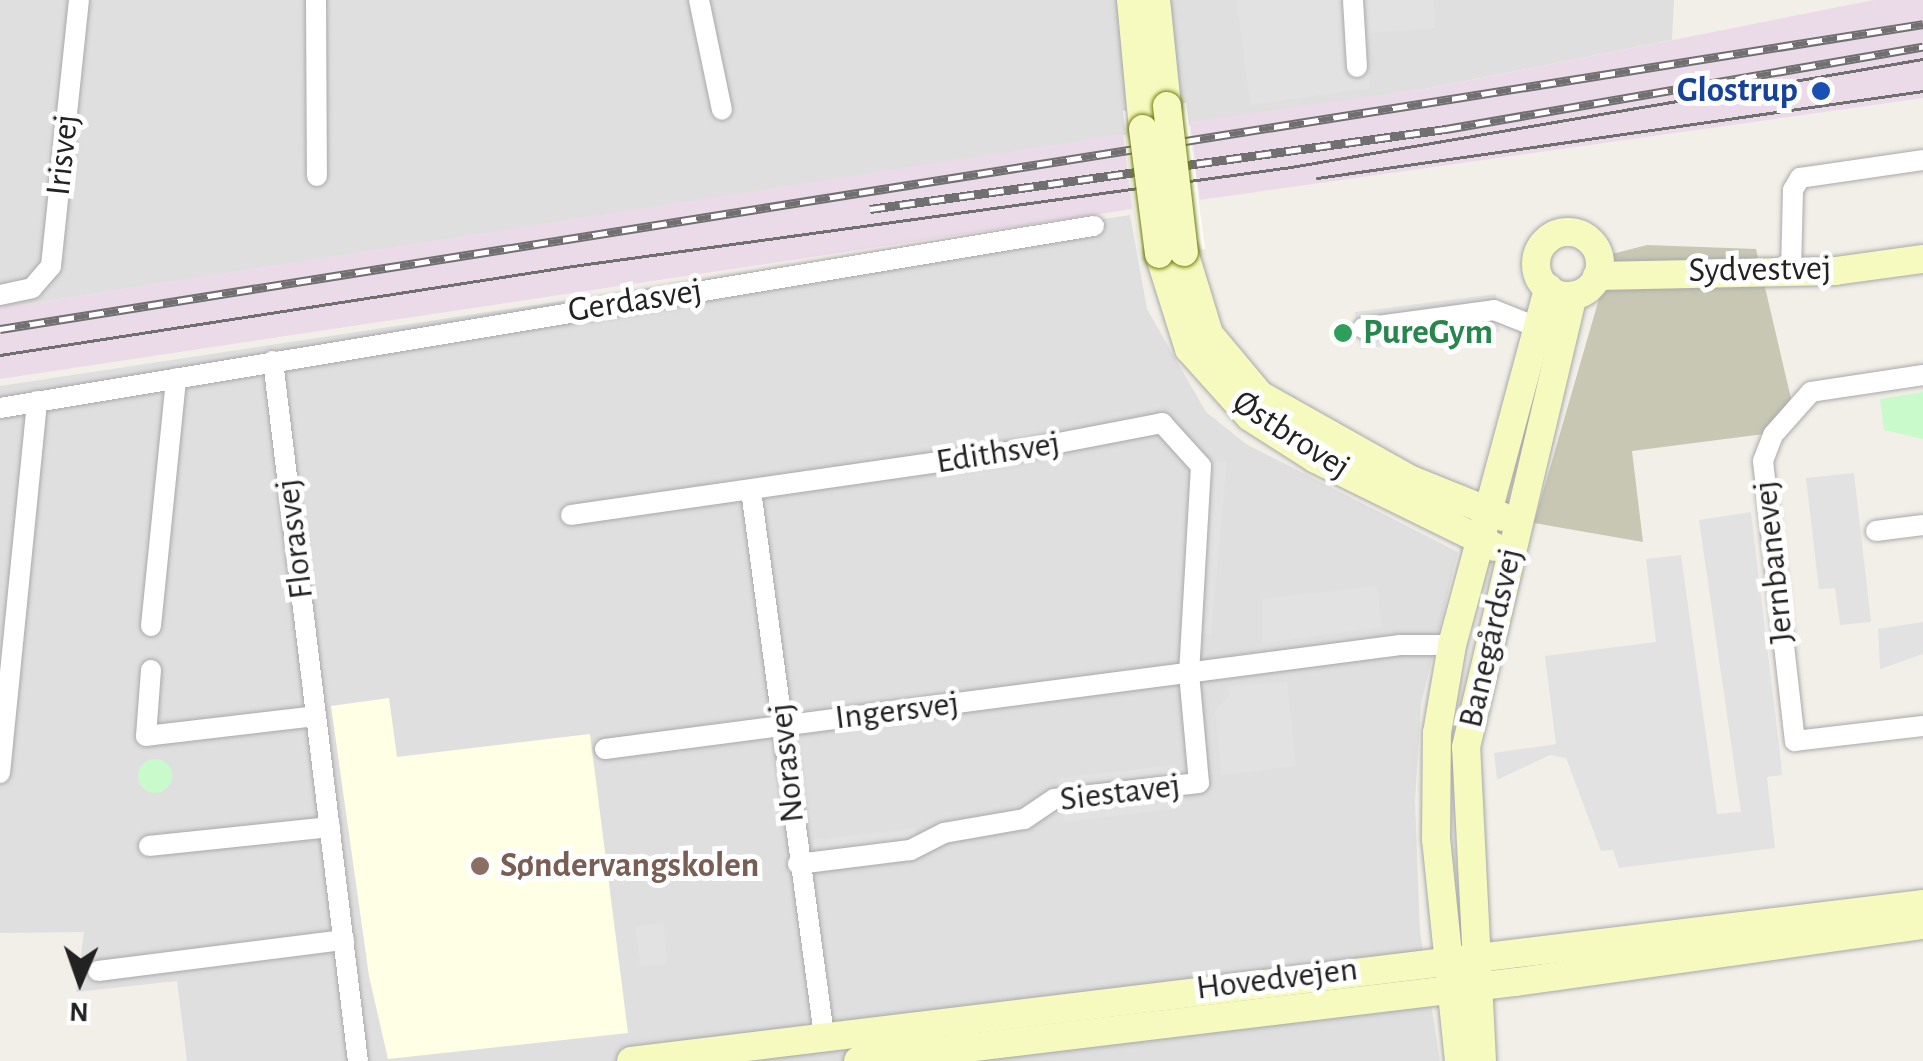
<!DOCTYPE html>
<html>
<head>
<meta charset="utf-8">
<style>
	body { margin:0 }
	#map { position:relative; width:1923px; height:1061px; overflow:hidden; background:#f2efe9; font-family:"Alegreya Sans",sans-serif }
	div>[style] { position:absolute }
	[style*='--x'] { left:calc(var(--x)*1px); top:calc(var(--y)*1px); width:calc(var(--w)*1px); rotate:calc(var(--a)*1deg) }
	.residential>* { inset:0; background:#e0dfdf }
	.industrial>* { inset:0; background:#ebdbe8 }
	.education>* { inset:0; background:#ffffe5 }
	.construction>* { inset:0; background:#c7c7b4 }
	.park>* { inset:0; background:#c8facc }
	.round { border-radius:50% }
	.parking>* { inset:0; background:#e2e2e2 }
	.pier>* { inset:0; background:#fff }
	.roads { filter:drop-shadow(0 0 2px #a9a9a9) drop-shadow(0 0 2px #a9a9a9) }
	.street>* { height:20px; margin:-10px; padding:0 10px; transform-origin:10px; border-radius:10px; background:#fff }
	.secondary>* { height:28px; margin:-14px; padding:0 14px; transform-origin:14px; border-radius:14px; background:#f7fabf }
	.secondary>.ring { margin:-14px; padding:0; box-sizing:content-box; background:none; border:28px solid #f7fabf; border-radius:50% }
	.tram>* { height:2.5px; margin:-1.25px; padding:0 1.25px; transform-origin:1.25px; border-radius:1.25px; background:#707070 }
	.rail>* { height:9px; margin-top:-4.5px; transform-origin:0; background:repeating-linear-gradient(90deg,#fff 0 15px,#707070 0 30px); box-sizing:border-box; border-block:2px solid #707070 }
	.bridges { filter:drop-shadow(0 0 2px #707d05) drop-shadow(0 0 2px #707d05) }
	.secondary-bridge>* { height:28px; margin:-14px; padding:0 14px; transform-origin:14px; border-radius:14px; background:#f7fabf }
	.dots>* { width:28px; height:28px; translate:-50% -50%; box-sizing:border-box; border:5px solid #fff; border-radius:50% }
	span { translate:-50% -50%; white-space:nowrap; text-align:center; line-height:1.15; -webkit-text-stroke:10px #fff; paint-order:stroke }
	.transit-label { font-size:35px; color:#164399; font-weight:700 }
	.right { translate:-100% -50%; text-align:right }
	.street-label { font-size:35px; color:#222 }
	.leisure-label { font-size:35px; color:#27864d; font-weight:700 }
	.left { translate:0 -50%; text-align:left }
	.education-label { font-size:35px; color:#785e54; font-weight:700 }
	.north { position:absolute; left:30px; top:931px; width:100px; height:100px; -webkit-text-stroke:8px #fff; paint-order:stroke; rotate:182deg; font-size:28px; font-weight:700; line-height:40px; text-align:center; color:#222 }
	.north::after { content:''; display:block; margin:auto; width:35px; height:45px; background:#222; clip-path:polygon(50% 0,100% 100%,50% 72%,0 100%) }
</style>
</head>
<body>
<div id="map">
	<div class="residential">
		<div style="clip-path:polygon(0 0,1674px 0,1672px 40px,1431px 88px,0 308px)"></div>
		<div style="clip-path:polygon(1130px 215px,1147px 309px,1206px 412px,1246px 444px,1458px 552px,1421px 704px,1415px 801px,1420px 932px,1440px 1061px,187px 1061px,177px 981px,76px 992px,84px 932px,0 933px,0 386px)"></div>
	</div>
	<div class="industrial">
		<div style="clip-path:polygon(1874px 0,1923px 0,1923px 98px,1200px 200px,1190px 122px,1431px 88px)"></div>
		<div style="clip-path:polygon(1123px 134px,1132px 209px,0 379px,0 308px)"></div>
	</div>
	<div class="education">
		<div style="clip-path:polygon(389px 698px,397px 757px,590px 734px,628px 1033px,388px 1059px,369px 976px,331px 706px)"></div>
	</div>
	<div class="construction">
		<div style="clip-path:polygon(1647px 245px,1756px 249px,1793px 407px,1764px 434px,1632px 451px,1643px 542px,1534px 523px,1612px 254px)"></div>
	</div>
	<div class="park">
		<div style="clip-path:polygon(1923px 392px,1923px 439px,1884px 430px,1880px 399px)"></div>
		<div class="round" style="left:138px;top:759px;width:34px;height:34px"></div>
	</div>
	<div class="parking">
		<div style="clip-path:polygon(1237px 0,1434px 0,1435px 28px,1367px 33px,1370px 88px,1250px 105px)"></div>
		<div style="clip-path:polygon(1496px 294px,1500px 332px,1360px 349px,1355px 312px)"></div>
		<div style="clip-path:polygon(1227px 461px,1211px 635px,1190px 633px,1201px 466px)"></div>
		<div style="clip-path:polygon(1854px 473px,1871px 622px,1840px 625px,1835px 588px,1819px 589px,1806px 478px)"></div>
		<div style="clip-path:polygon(1751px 512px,1781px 762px,1782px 775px,1767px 777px,1775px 848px,1619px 868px,1613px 850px,1601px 851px,1566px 758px,1550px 755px,1497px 780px,1494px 753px,1556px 744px,1545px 656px,1656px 642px,1646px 559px,1681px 555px,1717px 814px,1741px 812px,1699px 520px)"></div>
		<div style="clip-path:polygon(1377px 586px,1382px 627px,1262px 643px,1262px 599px)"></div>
		<div style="clip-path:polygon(1923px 622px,1923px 654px,1880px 669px,1878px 629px)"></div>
		<div style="clip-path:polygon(1287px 682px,1296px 766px,1221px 775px,1215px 710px,1230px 695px,1227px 686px)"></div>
		<div style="clip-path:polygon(1175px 765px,1180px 808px,1064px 822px,1058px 778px)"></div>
		<div style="clip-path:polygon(916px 828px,918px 843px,815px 854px,813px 840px)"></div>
		<div style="clip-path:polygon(664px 924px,667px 964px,640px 966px,636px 926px)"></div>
	</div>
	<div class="pier">
		<div style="clip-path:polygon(1186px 103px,1205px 249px,1141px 257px,1123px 111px)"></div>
	</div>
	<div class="roads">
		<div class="street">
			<div style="--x:316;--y:0;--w:176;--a:89.7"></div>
			<div style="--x:699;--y:0;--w:112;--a:78.2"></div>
			<div style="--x:1353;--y:0;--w:67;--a:86.6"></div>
			<div style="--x:1791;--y:272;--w:82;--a:-88.6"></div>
			<div style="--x:1793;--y:190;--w:14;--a:-60"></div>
			<div style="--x:1800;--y:178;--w:124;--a:-8.3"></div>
			<div style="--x:0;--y:295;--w:33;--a:-12"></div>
			<div style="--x:32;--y:288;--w:29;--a:-49"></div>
			<div style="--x:51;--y:266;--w:267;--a:-84"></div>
			<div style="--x:1363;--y:328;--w:132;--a:-7.8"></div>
			<div style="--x:1494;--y:310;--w:48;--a:21.8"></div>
			<div style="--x:273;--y:361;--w:705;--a:83.08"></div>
			<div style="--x:1923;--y:375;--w:113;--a:171.4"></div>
			<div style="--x:1811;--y:392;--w:57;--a:131.5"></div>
			<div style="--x:1773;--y:435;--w:28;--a:111"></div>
			<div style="--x:1763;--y:461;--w:282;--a:83.5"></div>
			<div style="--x:1795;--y:741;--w:129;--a:-6.7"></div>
			<div style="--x:0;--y:408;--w:1109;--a:-9.45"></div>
			<div style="--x:751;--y:490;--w:551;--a:82.38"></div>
			<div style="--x:571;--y:515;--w:451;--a:-8.2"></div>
			<div style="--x:1017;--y:451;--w:148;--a:-10.9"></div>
			<div style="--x:1162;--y:423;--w:58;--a:47.8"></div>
			<div style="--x:1201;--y:466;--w:207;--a:93.3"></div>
			<div style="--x:1189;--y:673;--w:110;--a:84.8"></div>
			<div style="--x:1199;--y:783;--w:146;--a:173.7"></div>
			<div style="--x:1054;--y:799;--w:36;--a:146"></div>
			<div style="--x:1024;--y:819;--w:81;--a:170.1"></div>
			<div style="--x:944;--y:833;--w:38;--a:153"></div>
			<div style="--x:910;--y:850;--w:113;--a:172.9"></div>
			<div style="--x:1876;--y:531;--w:47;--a:-7.3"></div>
			<div style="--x:151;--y:626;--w:249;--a:-84.2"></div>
			<div style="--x:151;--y:670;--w:66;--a:94.3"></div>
			<div style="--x:146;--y:736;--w:171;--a:-6.7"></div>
			<div style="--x:605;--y:749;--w:802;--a:-7.45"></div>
			<div style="--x:1400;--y:645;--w:52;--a:0"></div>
			<div style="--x:0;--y:773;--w:374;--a:-84.3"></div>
			<div style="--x:149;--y:846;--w:182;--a:-6"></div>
			<div style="--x:98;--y:971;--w:248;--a:-7.2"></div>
		</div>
		<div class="secondary">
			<div style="--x:1131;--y:0;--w:130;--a:84.7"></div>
			<div style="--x:1156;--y:0;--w:107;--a:84.1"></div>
			<div class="ring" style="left:1536px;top:232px;width:36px;height:36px"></div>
			<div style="--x:1184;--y:252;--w:86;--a:73"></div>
			<div style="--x:1209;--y:334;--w:80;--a:50.1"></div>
			<div style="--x:1260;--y:395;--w:171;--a:29.4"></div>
			<div style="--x:1409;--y:479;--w:101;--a:22"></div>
			<div style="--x:1159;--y:254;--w:100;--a:72.5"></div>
			<div style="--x:1189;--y:349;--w:91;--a:48.1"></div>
			<div style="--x:1250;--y:417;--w:78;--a:32.5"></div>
			<div style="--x:1316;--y:459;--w:199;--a:26.2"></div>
			<div style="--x:1597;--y:276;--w:238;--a:-1.2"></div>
			<div style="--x:1835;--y:271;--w:89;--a:-7.8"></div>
			<div style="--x:631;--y:1061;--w:1302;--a:-6.93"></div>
			<div style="--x:858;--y:1061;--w:663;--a:-6.85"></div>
			<div style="--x:1516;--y:982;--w:411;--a:-8"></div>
			<div style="--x:1459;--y:1061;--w:223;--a:-95.9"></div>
			<div style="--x:1436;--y:839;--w:106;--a:-89.5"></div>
			<div style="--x:1437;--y:733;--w:89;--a:-80.3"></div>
			<div style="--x:1452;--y:645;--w:370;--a:-74.9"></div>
			<div style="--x:1482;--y:1061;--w:314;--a:-92.9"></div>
			<div style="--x:1466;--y:747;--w:464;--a:-76.7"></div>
		</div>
	</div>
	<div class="tram">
		<div style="--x:1317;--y:178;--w:612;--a:-8.17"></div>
		<div style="--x:0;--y:355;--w:580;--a:-8.83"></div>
		<div style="--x:573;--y:266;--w:725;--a:-7.85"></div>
		<div style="--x:1291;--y:167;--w:641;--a:-9.7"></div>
	</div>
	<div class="rail">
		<div style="--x:870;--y:209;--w:582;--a:-7.91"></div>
		<div style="--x:1446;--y:129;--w:484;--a:-9.8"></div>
		<div style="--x:0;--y:329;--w:1947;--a:-9.01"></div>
	</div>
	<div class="bridges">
		<div class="secondary-bridge">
			<div style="--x:1167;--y:106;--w:147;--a:83.4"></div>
			<div style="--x:1143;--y:129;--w:126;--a:82.7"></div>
		</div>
	</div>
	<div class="dots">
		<div style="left:1821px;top:91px;background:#1a4fb4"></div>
		<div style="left:1343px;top:333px;background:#2e9e5b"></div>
		<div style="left:480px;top:866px;background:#8d6e63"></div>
	</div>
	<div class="transit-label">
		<span class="right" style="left:1798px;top:91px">Glostrup</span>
	</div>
	<div class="street-label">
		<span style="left:63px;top:155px;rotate:-84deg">Irisvej</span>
		<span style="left:1760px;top:270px;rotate:-1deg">Sydvestvej</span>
		<span style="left:635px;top:301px;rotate:-9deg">Gerdasvej</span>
		<span style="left:1291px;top:435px;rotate:33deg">Østbrovej</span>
		<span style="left:998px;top:453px;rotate:-9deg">Edithsvej</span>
		<span style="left:295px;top:539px;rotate:-97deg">Florasvej</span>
		<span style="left:1774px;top:562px;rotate:-96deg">Jernbanevej</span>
		<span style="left:1491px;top:638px;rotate:-77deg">Banegårdsvej</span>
		<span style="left:897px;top:711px;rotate:-7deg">Ingersvej</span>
		<span style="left:787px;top:763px;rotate:-96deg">Norasvej</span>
		<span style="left:1120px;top:793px;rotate:-7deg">Siestavej</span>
		<span style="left:1277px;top:979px;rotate:-7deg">Hovedvejen</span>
	</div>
	<div class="leisure-label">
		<span class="left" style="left:1363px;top:333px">PureGym</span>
	</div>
	<div class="education-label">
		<span class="left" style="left:500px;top:866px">Søndervangskolen</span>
	</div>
	<div class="north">N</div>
</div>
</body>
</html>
